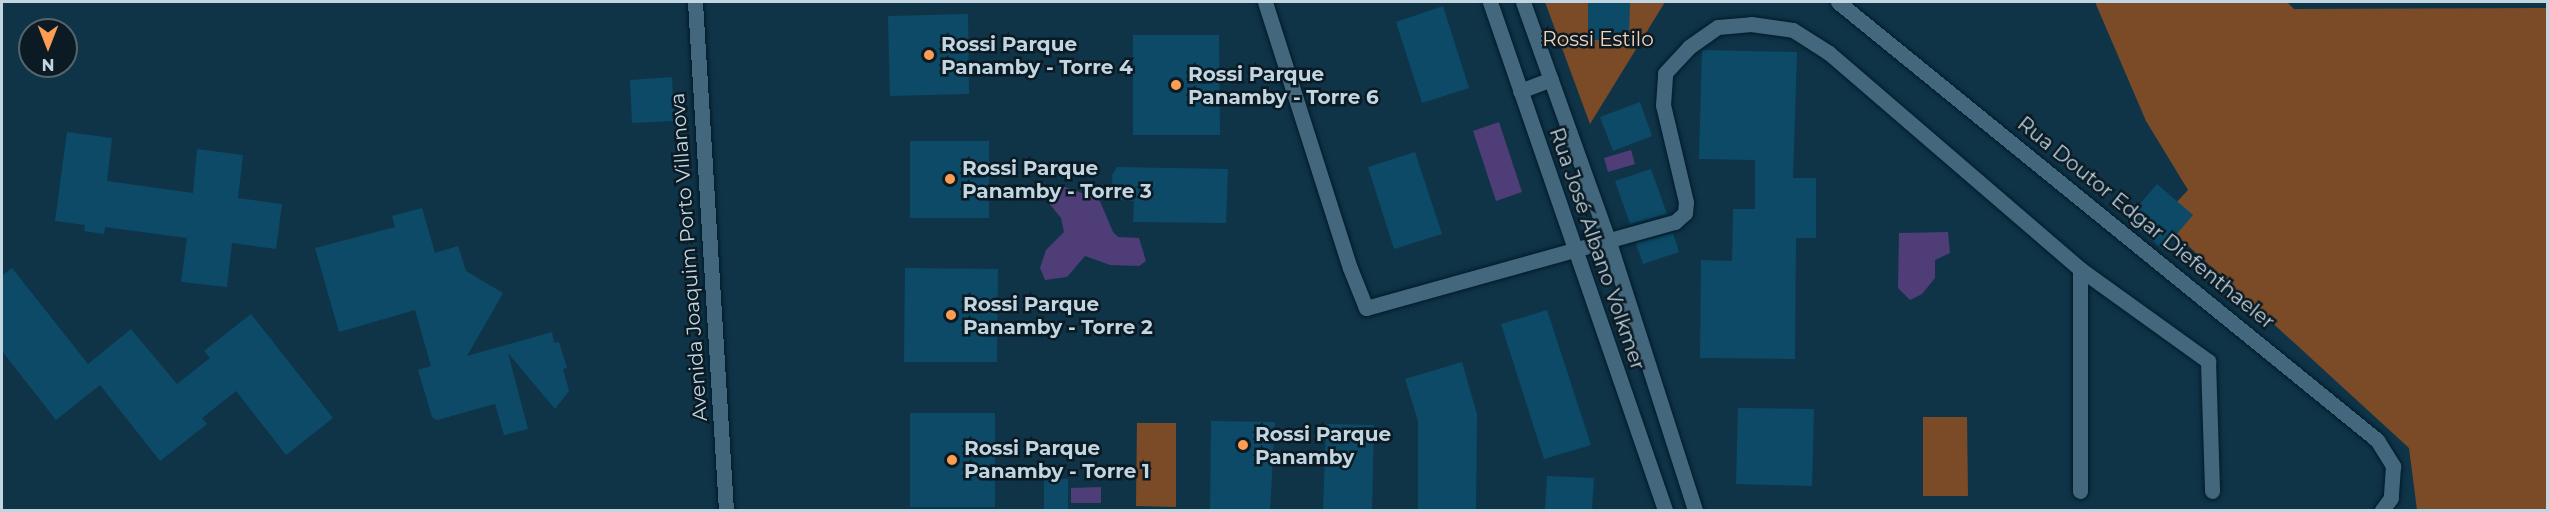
<!DOCTYPE html>
<html>
<head>
<meta charset="utf-8">
<style>
	body { margin:0 }
	#map { position:relative; width:2549px; height:512px; overflow:hidden; background:#0f3448; font-family:Montserrat,sans-serif }
	div>[style] { position:absolute }
	[style*='--x'] { left:calc(var(--x)*1px); top:calc(var(--y)*1px); width:calc(var(--w)*1px); rotate:calc(var(--a)*1deg) }
	.green>* { inset:0; background:#7b4b27 }
	.water>* { inset:0; background:#4f3d77 }
	.building>* { inset:0; background:#0d4a67 }
	.roads { filter:drop-shadow(0 0 2px #011b29) drop-shadow(0 0 2px #011b29) }
	.minor>* { height:15px; margin:-7.5px; padding:0 7.5px; transform-origin:7.5px; border-radius:7.5px; background:#43687e }
	.dots>* { width:16px; height:16px; translate:-50% -50%; box-sizing:border-box; border:3px solid #0b1a23; border-radius:50% }
	span { translate:-50% -50%; white-space:nowrap; text-align:center; line-height:1.15; -webkit-text-stroke:5px #0b1a23; paint-order:stroke }
	.park-label { font-size:20px; color:#f5d2ba }
	.poi-label { font-size:20px; color:#c2d6e2; font-weight:700 }
	.left { translate:0 -50%; text-align:left }
	.street-label { font-size:20px; color:#c2d6e2 }
	.frame { position:absolute; inset:0; border:3px solid #c2d6e2; pointer-events:none }
	.north { position:absolute; left:18px; top:18px; width:60px; height:60px; box-sizing:border-box; background:#0b1a23; border:2px solid #54656f; border-radius:50%; rotate:180deg; font-size:16px; font-weight:700; line-height:24px; text-align:center; color:#c2d6e2 }
	.north::after { content:''; display:block; margin:auto; width:21px; height:27px; background:#fd9d54; clip-path:polygon(50% 0,100% 100%,50% 72%,0 100%) }
</style>
</head>
<body>
<div id="map">
	<div class="green">
		<div style="clip-path:polygon(1545px 2px,1665px 2px,1590px 124px)"></div>
		<div style="clip-path:polygon(2095px 2px,2287px 2px,2294px 9px,2547px 8px,2547px 510px,2417px 510px,2409px 448px,2160px 220px,2188px 190px,2146px 121px)"></div>
		<div style="clip-path:polygon(1923px 417px,1967px 417px,1968px 496px,1923px 496px)"></div>
		<div style="clip-path:polygon(1137px 423px,1176px 423px,1176px 507px,1136px 506px)"></div>
	</div>
	<div class="water">
		<div style="clip-path:polygon(1499px 122px,1522px 192px,1496px 201px,1473px 131px)"></div>
		<div style="clip-path:polygon(1631px 150px,1635px 164px,1608px 172px,1604px 158px)"></div>
		<div style="clip-path:polygon(1062px 186px,1099px 199px,1113px 232px,1118px 237px,1139px 238px,1146px 261px,1139px 266px,1110px 265px,1085px 256px,1067px 277px,1045px 280px,1040px 268px,1046px 250px,1064px 232px,1061px 218px,1047px 201px,1052px 189px)"></div>
		<div style="clip-path:polygon(1948px 232px,1950px 253px,1935px 260px,1935px 278px,1922px 294px,1910px 300px,1898px 288px,1899px 233px)"></div>
		<div style="clip-path:polygon(1101px 487px,1101px 503px,1071px 503px,1071px 488px)"></div>
	</div>
	<div class="building">
		<div style="clip-path:polygon(1588px 2px,1630px 2px,1629px 40px,1588px 40px)"></div>
		<div style="clip-path:polygon(1443px 6px,1469px 88px,1422px 103px,1396px 22px)"></div>
		<div style="clip-path:polygon(968px 14px,969px 94px,890px 96px,888px 16px)"></div>
		<div style="clip-path:polygon(1133px 35px,1219px 35px,1220px 135px,1133px 135px)"></div>
		<div style="clip-path:polygon(1702px 50px,1797px 52px,1793px 178px,1816px 178px,1816px 238px,1796px 238px,1795px 359px,1700px 358px,1701px 260px,1732px 261px,1733px 209px,1755px 209px,1755px 160px,1699px 159px)"></div>
		<div style="clip-path:polygon(672px 77px,674px 121px,632px 123px,630px 80px)"></div>
		<div style="clip-path:polygon(1640px 102px,1652px 136px,1613px 151px,1600px 117px)"></div>
		<div style="clip-path:polygon(67px 132px,112px 138px,107px 181px,193px 193px,197px 149px,243px 155px,238px 198px,282px 204px,276px 249px,232px 243px,227px 287px,181px 282px,187px 238px,105px 227px,104px 234px,84px 231px,85px 225px,55px 221px)"></div>
		<div style="clip-path:polygon(910px 141px,989px 141px,989px 218px,910px 218px)"></div>
		<div style="clip-path:polygon(1415px 152px,1442px 234px,1394px 249px,1368px 167px)"></div>
		<div style="clip-path:polygon(1117px 167px,1228px 169px,1226px 223px,1133px 222px,1134px 201px,1119px 200px,1113px 193px,1112px 175px)"></div>
		<div style="clip-path:polygon(1651px 169px,1667px 214px,1630px 224px,1615px 181px)"></div>
		<div style="clip-path:polygon(2157px 184px,2193px 215px,2163px 250px,2127px 219px)"></div>
		<div style="clip-path:polygon(422px 208px,435px 253px,458px 246px,466px 271px,503px 293px,467px 356px,552px 332px,554px 343px,559px 342px,567px 368px,563px 369px,569px 391px,555px 409px,508px 353px,528px 429px,504px 435px,495px 404px,437px 420px,432px 417px,418px 370px,431px 366px,415px 310px,339px 332px,315px 248px,395px 227px,392px 216px)"></div>
		<div style="clip-path:polygon(1673px 233px,1679px 252px,1643px 264px,1636px 243px)"></div>
		<div style="clip-path:polygon(12px 268px,88px 364px,131px 329px,177px 384px,210px 358px,204px 351px,251px 314px,333px 418px,286px 455px,236px 391px,202px 418px,207px 424px,160px 461px,100px 385px,56px 420px,2px 351px,2px 276px)"></div>
		<div style="clip-path:polygon(905px 268px,998px 269px,997px 362px,904px 362px)"></div>
		<div style="clip-path:polygon(1547px 310px,1591px 445px,1544px 459px,1501px 324px)"></div>
		<div style="clip-path:polygon(1462px 362px,1477px 414px,1476px 510px,1418px 510px,1418px 421px,1405px 379px)"></div>
		<div style="clip-path:polygon(1738px 408px,1814px 409px,1812px 486px,1736px 484px)"></div>
		<div style="clip-path:polygon(910px 413px,995px 413px,995px 507px,910px 507px)"></div>
		<div style="clip-path:polygon(1211px 421px,1275px 422px,1270px 510px,1210px 510px)"></div>
		<div style="clip-path:polygon(1326px 424px,1374px 425px,1372px 510px,1323px 510px)"></div>
		<div style="clip-path:polygon(1547px 476px,1594px 478px,1592px 510px,1545px 510px)"></div>
		<div style="clip-path:polygon(1044px 479px,1068px 479px,1068px 510px,1044px 510px)"></div>
	</div>
	<div class="roads">
		<div class="minor">
			<div style="--x:695;--y:2;--w:509;--a:86.51"></div>
			<div style="--x:1265;--y:2;--w:279;--a:72.3"></div>
			<div style="--x:1350;--y:268;--w:43;--a:68.2"></div>
			<div style="--x:1366;--y:308;--w:321;--a:-15.6"></div>
			<div style="--x:1675;--y:222;--w:13;--a:-42"></div>
			<div style="--x:1685;--y:213;--w:11;--a:-85"></div>
			<div style="--x:1686;--y:202;--w:100;--a:-103.3"></div>
			<div style="--x:1663;--y:105;--w:32;--a:-86"></div>
			<div style="--x:1665;--y:73;--w:35;--a:-47"></div>
			<div style="--x:1689;--y:47;--w:35;--a:-35"></div>
			<div style="--x:1718;--y:27;--w:33;--a:-5"></div>
			<div style="--x:1751;--y:24;--w:42;--a:8.1"></div>
			<div style="--x:1793;--y:30;--w:43;--a:32.6"></div>
			<div style="--x:1829;--y:53;--w:331;--a:40.7"></div>
			<div style="--x:2080;--y:269;--w:158;--a:35.7"></div>
			<div style="--x:2208;--y:361;--w:130;--a:88.2"></div>
			<div style="--x:1490;--y:2;--w:537;--a:70.99"></div>
			<div style="--x:1523;--y:2;--w:252;--a:70.3"></div>
			<div style="--x:1608;--y:239;--w:285;--a:72.2"></div>
			<div style="--x:1838;--y:2;--w:695;--a:39.1"></div>
			<div style="--x:2377;--y:440;--w:31;--a:58"></div>
			<div style="--x:2393;--y:466;--w:32;--a:94"></div>
			<div style="--x:2391;--y:498;--w:15;--a:127"></div>
			<div style="--x:1520;--y:91;--w:33;--a:-21"></div>
			<div style="--x:2080;--y:269;--w:222;--a:90"></div>
		</div>
	</div>
	<div class="dots">
		<div style="left:929px;top:55px;background:#fd9d54"></div>
		<div style="left:1176px;top:85px;background:#fd9d54"></div>
		<div style="left:950px;top:179px;background:#fd9d54"></div>
		<div style="left:951px;top:315px;background:#fd9d54"></div>
		<div style="left:1243px;top:445px;background:#fd9d54"></div>
		<div style="left:952px;top:460px;background:#fd9d54"></div>
	</div>
	<div class="park-label">
		<span style="left:1598px;top:39px">Rossi Estilo</span>
	</div>
	<div class="poi-label">
		<span class="left" style="left:941px;top:56px">Rossi Parque<br>Panamby - Torre 4</span>
		<span class="left" style="left:1188px;top:86px">Rossi Parque<br>Panamby - Torre 6</span>
		<span class="left" style="left:962px;top:180px">Rossi Parque<br>Panamby - Torre 3</span>
		<span class="left" style="left:963px;top:316px">Rossi Parque<br>Panamby - Torre 2</span>
		<span class="left" style="left:1255px;top:446px">Rossi Parque<br>Panamby</span>
		<span class="left" style="left:964px;top:460px">Rossi Parque<br>Panamby - Torre 1</span>
	</div>
	<div class="street-label">
		<span style="left:2146px;top:223px;rotate:39deg">Rua Doutor Edgar Diefenthaeler</span>
		<span style="left:1597px;top:249px;rotate:71deg">Rua José Albano Volkmer</span>
		<span style="left:689px;top:257px;rotate:-94deg">Avenida Joaquim Porto Villanova</span>
	</div>
	<div class="frame"></div>
	<div class="north">N</div>
</div>
</body>
</html>
